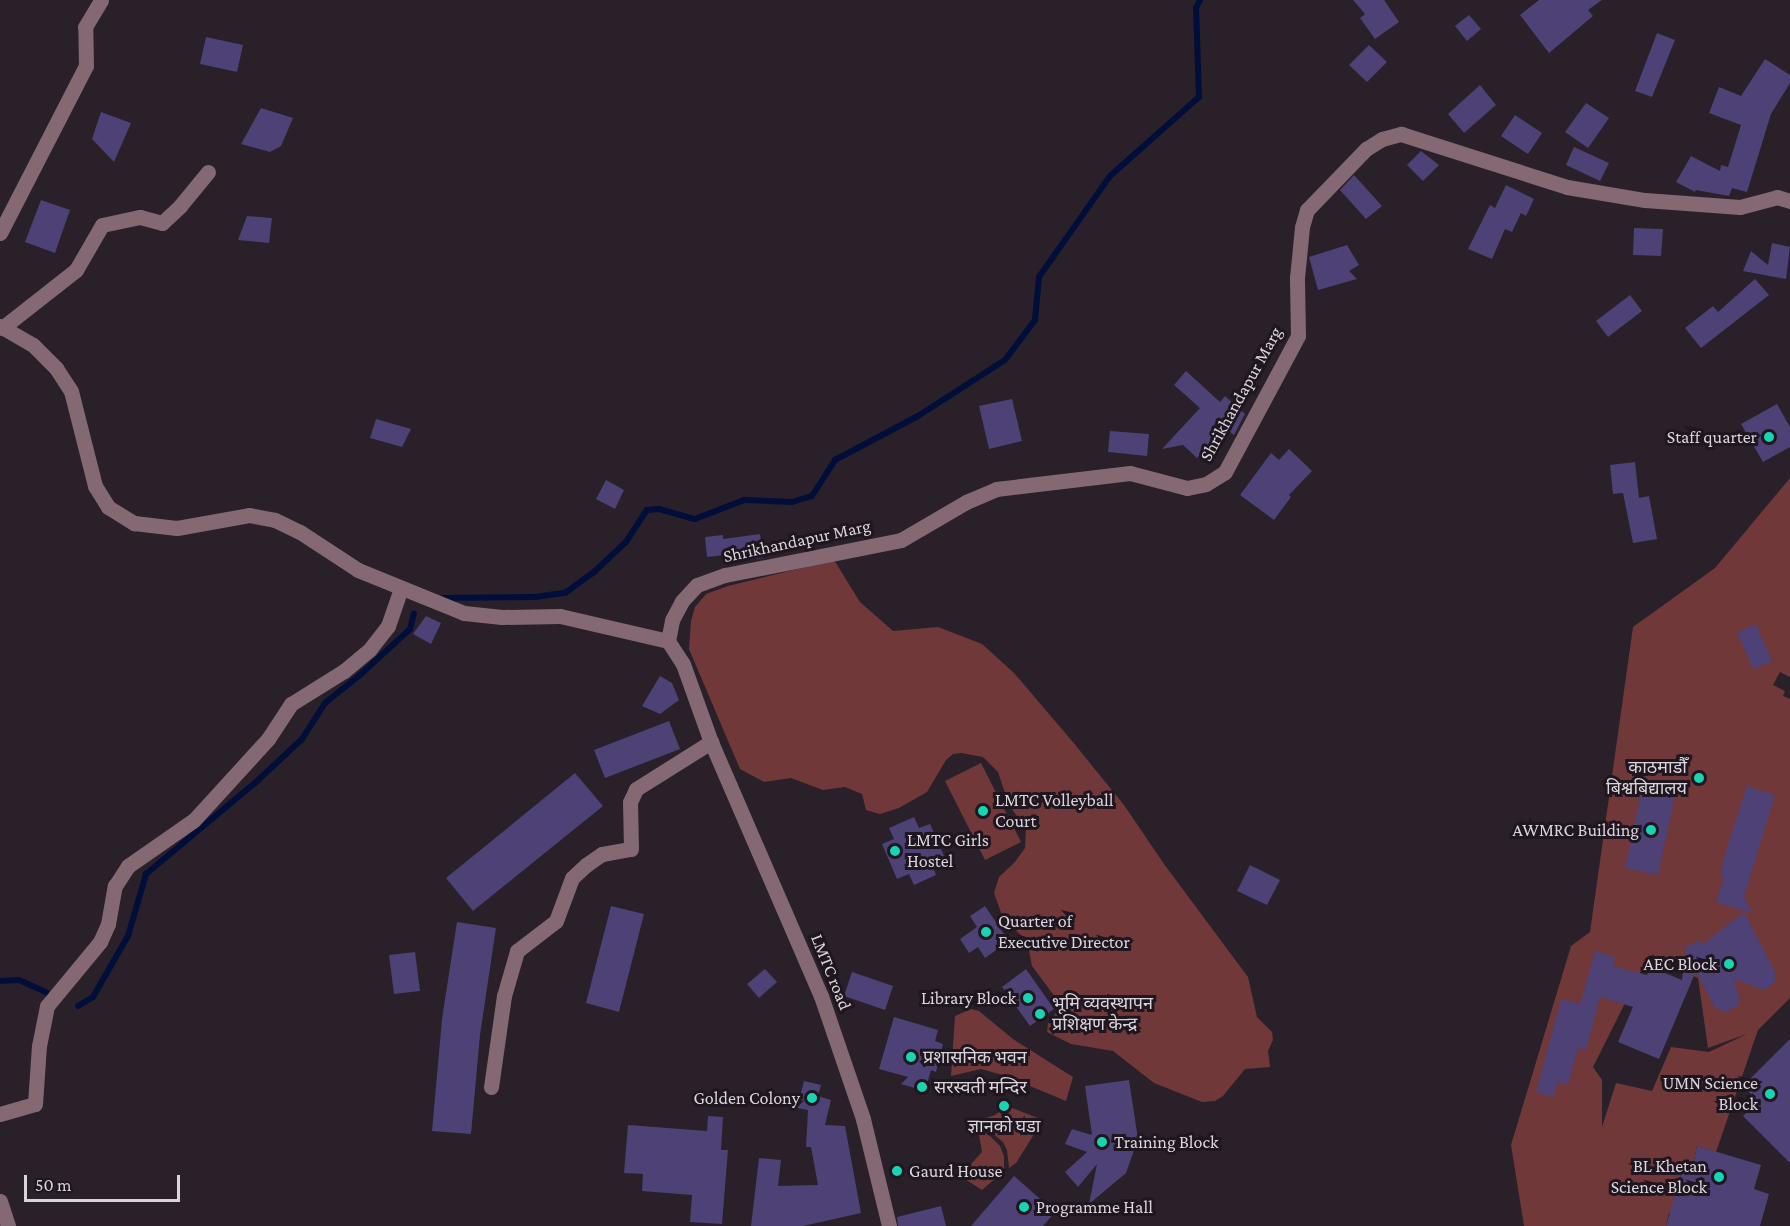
<!DOCTYPE html>
<html>
<head>
<meta charset="utf-8">
<style>
	body { margin:0 }
	#map { position:relative; width:1790px; height:1226px; overflow:hidden; background:#29202a; font-family:"Crimson Pro","Noto Sans Devanagari",serif }
	div>[style] { position:absolute }
	[style*='--x'] { left:calc(var(--x)*1px); top:calc(var(--y)*1px); width:calc(var(--w)*1px); rotate:calc(var(--a)*1deg) }
	.green>* { inset:0; background:#703838 }
	.stream>* { height:6px; margin:-3px; padding:0 3px; transform-origin:3px; border-radius:3px; background:#010e3a }
	.building>* { inset:0; background:#4d4175 }
	.minor>* { height:15px; margin:-7.5px; padding:0 7.5px; transform-origin:7.5px; border-radius:7.5px; background:#846874 }
	.dots>* { width:16px; height:16px; translate:-50% -50%; box-sizing:border-box; border:3px solid #1f1620; border-radius:50% }
	span { translate:-50% -50%; white-space:nowrap; text-align:center; line-height:1.15; -webkit-text-stroke:6px #1f1620; paint-order:stroke }
	.street-label { font-size:18px; color:#dad4db }
	.poi-label { font-size:18px; color:#dad4db }
	.right { translate:-100% -50%; text-align:right }
	.left { translate:0 -50%; text-align:left }
	.scale { position:absolute; left:24px; top:1175px; width:156px; height:27px; box-sizing:border-box; border:3px solid #dad4db; border-top:0; padding-left:8px; font-size:18px; line-height:21px; white-space:nowrap; color:#dad4db; -webkit-text-stroke:4px #1f1620; paint-order:stroke }
</style>
</head>
<body>
<div id="map">
	<div class="green">
		<div style="clip-path:polygon(evenodd,1790px 478px,1790px 677px,1780px 672px,1773px 685px,1785px 691px,1783px 696px,1790px 699px,1790px 998px,1758px 1030px,1716px 1152px,1697px 1146px,1693px 1165px,1684px 1164px,1675px 1193px,1680px 1213px,1669px 1213px,1666px 1226px,1524px 1226px,1511px 1145px,1571px 946px,1590px 932px,1633px 627px,1715px 568px,1790px 478px,1647px 959px,1698px 978px,1708px 1048px,1747px 1034px,1709px 1052px,1671px 1047px,1652px 1091px,1616px 1083px,1602px 1127px,1602px 1080px,1593px 1067px,1647px 959px)"></div>
		<div style="clip-path:polygon(834px 560px,860px 602px,893px 631px,938px 627px,982px 644px,1014px 673px,1072px 741px,1124px 805px,1164px 864px,1248px 977px,1257px 1017px,1272px 1032px,1273px 1040px,1268px 1051px,1270px 1067px,1245px 1069px,1223px 1096px,1215px 1101px,1202px 1102px,1154px 1083px,1113px 1051px,1071px 1044px,1047px 1032px,1048px 1024px,1058px 1010px,1058px 1001px,1032px 966px,1027px 941px,1003px 918px,994px 893px,999px 877px,1015px 862px,1025px 848px,1026px 829px,1009px 805px,998px 772px,983px 757px,961px 753px,953px 754px,946px 760px,927px 792px,899px 808px,880px 814px,866px 810px,862px 794px,845px 787px,823px 790px,791px 778px,764px 782px,740px 769px,689px 649px,691px 621px,695px 607px,706px 594px,728px 586px)"></div>
		<div style="clip-path:polygon(981px 763px,1021px 842px,985px 860px,945px 781px)"></div>
		<div style="clip-path:polygon(971px 1009px,979px 1011px,1013px 1039px,1073px 1077px,1066px 1101px,1006px 1076px,981px 1069px,951px 1076px,955px 1016px)"></div>
		<div style="clip-path:polygon(1007px 1106px,1043px 1120px,1016px 1163px,1009px 1168px,1007px 1150px,1003px 1142px,977px 1121px,995px 1115px)"></div>
		<div style="clip-path:polygon(978px 1129px,990px 1136px,1000px 1146px,1004px 1156px,1004px 1171px,982px 1190px,960px 1176px,982px 1152px)"></div>
	</div>
	<div class="stream">
		<div style="--x:442;--y:598;--w:93;--a:-0.6"></div>
		<div style="--x:535;--y:597;--w:30;--a:-8"></div>
		<div style="--x:565;--y:593;--w:37;--a:-36"></div>
		<div style="--x:595;--y:571;--w:42;--a:-43.1"></div>
		<div style="--x:626;--y:542;--w:38;--a:-57"></div>
		<div style="--x:647;--y:510;--w:12;--a:-5"></div>
		<div style="--x:659;--y:509;--w:37;--a:16"></div>
		<div style="--x:695;--y:519;--w:53;--a:-21.2"></div>
		<div style="--x:744;--y:500;--w:48;--a:2.4"></div>
		<div style="--x:792;--y:502;--w:21;--a:-17"></div>
		<div style="--x:812;--y:496;--w:43;--a:-57.4"></div>
		<div style="--x:835;--y:460;--w:94;--a:-27.9"></div>
		<div style="--x:918;--y:416;--w:103;--a:-32.8"></div>
		<div style="--x:1005;--y:360;--w:50;--a:-53.1"></div>
		<div style="--x:1035;--y:320;--w:43;--a:-84.7"></div>
		<div style="--x:1039;--y:277;--w:123;--a:-54.9"></div>
		<div style="--x:1110;--y:176;--w:119;--a:-41.6"></div>
		<div style="--x:1199;--y:97;--w:89;--a:-91.9"></div>
		<div style="--x:1196;--y:8;--w:9;--a:-63"></div>
		<div style="--x:0;--y:981;--w:19;--a:-3"></div>
		<div style="--x:19;--y:980;--w:30;--a:24"></div>
		<div style="--x:78;--y:1006;--w:17;--a:-31"></div>
		<div style="--x:93;--y:997;--w:70;--a:-60.2"></div>
		<div style="--x:128;--y:936;--w:65;--a:-73.8"></div>
		<div style="--x:146;--y:874;--w:142;--a:-39.9"></div>
		<div style="--x:255;--y:783;--w:64;--a:-43.1"></div>
		<div style="--x:302;--y:739;--w:43;--a:-57.4"></div>
		<div style="--x:325;--y:703;--w:45;--a:-38.7"></div>
		<div style="--x:360;--y:675;--w:68;--a:-42.6"></div>
		<div style="--x:410;--y:629;--w:16;--a:-76"></div>
	</div>
	<div class="building">
		<div style="clip-path:polygon(1353px 0,1384px 0,1399px 22px,1375px 39px,1360px 18px,1365px 14px)"></div>
		<div style="clip-path:polygon(1539px 0,1602px 0,1588px 10px,1593px 16px,1549px 53px,1520px 15px)"></div>
		<div style="clip-path:polygon(1469px 15px,1481px 29px,1467px 41px,1455px 26px)"></div>
		<div style="clip-path:polygon(1657px 33px,1675px 40px,1652px 97px,1635px 91px)"></div>
		<div style="clip-path:polygon(206px 37px,243px 45px,237px 72px,200px 64px)"></div>
		<div style="clip-path:polygon(1369px 45px,1387px 62px,1367px 82px,1349px 65px)"></div>
		<div style="clip-path:polygon(1765px 59px,1790px 75px,1790px 83px,1771px 114px,1747px 192px,1732px 188px,1729px 196px,1696px 190px,1695px 192px,1676px 182px,1691px 156px,1720px 171px,1721px 165px,1728px 167px,1741px 125px,1709px 113px,1719px 87px,1741px 96px)"></div>
		<div style="clip-path:polygon(1480px 85px,1496px 105px,1464px 133px,1448px 114px)"></div>
		<div style="clip-path:polygon(1586px 103px,1609px 118px,1588px 148px,1565px 132px)"></div>
		<div style="clip-path:polygon(261px 108px,293px 118px,281px 146px,270px 152px,241px 144px)"></div>
		<div style="clip-path:polygon(101px 112px,131px 123px,114px 162px,92px 139px)"></div>
		<div style="clip-path:polygon(1515px 115px,1542px 133px,1528px 154px,1501px 136px)"></div>
		<div style="clip-path:polygon(1574px 147px,1609px 163px,1600px 181px,1566px 165px)"></div>
		<div style="clip-path:polygon(1421px 151px,1439px 165px,1423px 181px,1407px 165px)"></div>
		<div style="clip-path:polygon(1354px 175px,1382px 206px,1366px 219px,1340px 190px)"></div>
		<div style="clip-path:polygon(1506px 185px,1534px 199px,1526px 216px,1521px 213px,1512px 232px,1505px 229px,1492px 259px,1468px 249px,1490px 205px,1495px 208px)"></div>
		<div style="clip-path:polygon(41px 200px,70px 210px,55px 253px,25px 242px)"></div>
		<div style="clip-path:polygon(247px 216px,272px 218px,269px 243px,238px 240px)"></div>
		<div style="clip-path:polygon(1634px 228px,1663px 229px,1661px 256px,1633px 255px)"></div>
		<div style="clip-path:polygon(1772px 243px,1790px 247px,1786px 279px,1743px 271px,1751px 251px,1768px 265px)"></div>
		<div style="clip-path:polygon(1347px 245px,1359px 265px,1349px 271px,1357px 279px,1318px 290px,1309px 257px)"></div>
		<div style="clip-path:polygon(1755px 279px,1769px 295px,1701px 348px,1685px 328px,1713px 306px,1718px 312px)"></div>
		<div style="clip-path:polygon(1630px 295px,1642px 311px,1608px 337px,1596px 321px)"></div>
		<div style="clip-path:polygon(1186px 371px,1220px 402px,1225px 396px,1245px 414px,1234px 435px,1226px 429px,1221px 432px,1197px 458px,1183px 445px,1162px 449px,1200px 408px,1174px 385px)"></div>
		<div style="clip-path:polygon(1012px 399px,1022px 441px,989px 449px,979px 406px)"></div>
		<div style="clip-path:polygon(1777px 404px,1790px 427px,1790px 447px,1763px 462px,1741px 424px)"></div>
		<div style="clip-path:polygon(376px 419px,411px 429px,402px 447px,370px 438px)"></div>
		<div style="clip-path:polygon(1110px 431px,1149px 434px,1147px 456px,1108px 452px)"></div>
		<div style="clip-path:polygon(1289px 449px,1312px 471px,1289px 495px,1291px 497px,1274px 520px,1240px 495px,1271px 453px,1279px 460px)"></div>
		<div style="clip-path:polygon(1635px 462px,1639px 498px,1649px 496px,1657px 539px,1633px 543px,1623px 493px,1613px 494px,1610px 465px)"></div>
		<div style="clip-path:polygon(606px 480px,624px 490px,615px 509px,596px 499px)"></div>
		<div style="clip-path:polygon(760px 534px,763px 558px,734px 562px,733px 554px,707px 557px,705px 537px,723px 535px,723px 539px)"></div>
		<div style="clip-path:polygon(426px 616px,441px 623px,431px 644px,413px 634px)"></div>
		<div style="clip-path:polygon(1756px 624px,1772px 661px,1753px 669px,1737px 632px)"></div>
		<div style="clip-path:polygon(660px 676px,672px 683px,679px 700px,660px 714px,642px 706px)"></div>
		<div style="clip-path:polygon(669px 721px,680px 749px,605px 778px,594px 750px)"></div>
		<div style="clip-path:polygon(575px 773px,603px 806px,473px 911px,446px 878px)"></div>
		<div style="clip-path:polygon(1643px 784px,1676px 791px,1658px 875px,1625px 868px)"></div>
		<div style="clip-path:polygon(1747px 786px,1775px 795px,1744px 897px,1752px 913px,1716px 902px,1724px 877px,1720px 876px,1727px 847px)"></div>
		<div style="clip-path:polygon(914px 817px,919px 828px,930px 824px,945px 858px,932px 864px,936px 875px,914px 885px,909px 874px,897px 879px,882px 844px,894px 839px,889px 828px)"></div>
		<div style="clip-path:polygon(1250px 865px,1280px 880px,1267px 905px,1237px 891px)"></div>
		<div style="clip-path:polygon(611px 906px,644px 914px,619px 1012px,586px 1003px)"></div>
		<div style="clip-path:polygon(985px 906px,1006px 937px,996px 944px,999px 948px,985px 958px,978px 947px,969px 953px,960px 939px,977px 927px,970px 916px)"></div>
		<div style="clip-path:polygon(1744px 912px,1775px 972px,1775px 981px,1765px 990px,1734px 979px,1740px 1004px,1726px 1012px,1715px 1008px,1696px 971px,1659px 1059px,1618px 1042px,1633px 1007px,1600px 997px,1586px 1050px,1578px 1048px,1568px 1085px,1558px 1082px,1553px 1097px,1536px 1092px,1561px 999px,1580px 1004px,1595px 951px,1615px 957px,1613px 966px,1647px 975px,1650px 967px,1682px 980px,1686px 947px,1699px 940px,1703px 944px)"></div>
		<div style="clip-path:polygon(457px 922px,496px 928px,480px 1035px,471px 1134px,432px 1131px,442px 1019px)"></div>
		<div style="clip-path:polygon(415px 952px,420px 991px,394px 994px,389px 955px)"></div>
		<div style="clip-path:polygon(765px 969px,777px 982px,759px 998px,747px 984px)"></div>
		<div style="clip-path:polygon(1026px 969px,1054px 1009px,1030px 1026px,1002px 987px)"></div>
		<div style="clip-path:polygon(852px 972px,893px 986px,885px 1010px,844px 996px)"></div>
		<div style="clip-path:polygon(894px 1017px,938px 1030px,935px 1041px,943px 1044px,936px 1072px,931px 1070px,925px 1091px,901px 1084px,908px 1077px,879px 1069px)"></div>
		<div style="clip-path:polygon(1790px 1039px,1790px 1163px,1743px 1116px,1758px 1101px,1743px 1086px)"></div>
		<div style="clip-path:polygon(1129px 1080px,1138px 1139px,1126px 1173px,1089px 1204px,1097px 1164px,1078px 1187px,1065px 1172px,1087px 1152px,1065px 1144px,1072px 1129px,1092px 1135px,1085px 1086px)"></div>
		<div style="clip-path:polygon(804px 1081px,821px 1085px,818px 1096px,831px 1100px,825px 1125px,845px 1126px,861px 1213px,803px 1226px,751px 1226px,759px 1158px,781px 1160px,778px 1186px,818px 1185px,811px 1147px,806px 1147px,808px 1110px,797px 1108px)"></div>
		<div style="clip-path:polygon(708px 1116px,723px 1117px,721px 1150px,728px 1150px,722px 1224px,690px 1222px,692px 1195px,642px 1191px,643px 1174px,624px 1173px,628px 1125px,707px 1131px)"></div>
		<div style="clip-path:polygon(1697px 1146px,1761px 1165px,1754px 1189px,1769px 1194px,1760px 1226px,1666px 1226px,1684px 1164px,1693px 1165px)"></div>
		<div style="clip-path:polygon(1014px 1176px,1055px 1212px,1043px 1226px,971px 1226px)"></div>
		<div style="clip-path:polygon(941px 1206px,946px 1226px,898px 1226px,897px 1217px)"></div>
	</div>
	<div class="minor">
		<div style="--x:0;--y:233;--w:188;--a:-62.8"></div>
		<div style="--x:86;--y:66;--w:39;--a:-91"></div>
		<div style="--x:85;--y:27;--w:31;--a:-59"></div>
		<div style="--x:0;--y:326;--w:38;--a:30"></div>
		<div style="--x:33;--y:345;--w:33;--a:45"></div>
		<div style="--x:56;--y:368;--w:27;--a:57"></div>
		<div style="--x:71;--y:391;--w:98;--a:75.8"></div>
		<div style="--x:95;--y:486;--w:25;--a:58"></div>
		<div style="--x:108;--y:507;--w:31;--a:32"></div>
		<div style="--x:134;--y:523;--w:43;--a:6.6"></div>
		<div style="--x:177;--y:528;--w:73;--a:-10.2"></div>
		<div style="--x:249;--y:515;--w:26;--a:11"></div>
		<div style="--x:275;--y:520;--w:28;--a:26"></div>
		<div style="--x:300;--y:532;--w:69;--a:33.2"></div>
		<div style="--x:358;--y:570;--w:114;--a:22.1"></div>
		<div style="--x:464;--y:613;--w:38;--a:6"></div>
		<div style="--x:502;--y:617;--w:58;--a:-1"></div>
		<div style="--x:560;--y:616;--w:111;--a:13"></div>
		<div style="--x:2;--y:328;--w:94;--a:-38.1"></div>
		<div style="--x:76;--y:270;--w:52;--a:-60"></div>
		<div style="--x:102;--y:225;--w:39;--a:-12"></div>
		<div style="--x:140;--y:217;--w:23;--a:15"></div>
		<div style="--x:162;--y:223;--w:25;--a:-43"></div>
		<div style="--x:180;--y:206;--w:44;--a:-50.5"></div>
		<div style="--x:668;--y:641;--w:21;--a:-79"></div>
		<div style="--x:672;--y:620;--w:21;--a:-62"></div>
		<div style="--x:682;--y:601;--w:22;--a:-47"></div>
		<div style="--x:697;--y:585;--w:30;--a:-20"></div>
		<div style="--x:725;--y:575;--w:179;--a:-11.2"></div>
		<div style="--x:901;--y:540;--w:75;--a:-30.3"></div>
		<div style="--x:966;--y:502;--w:33;--a:-23"></div>
		<div style="--x:996;--y:489;--w:135;--a:-6.8"></div>
		<div style="--x:1130;--y:473;--w:59;--a:14.7"></div>
		<div style="--x:1187;--y:488;--w:19;--a:-12"></div>
		<div style="--x:1206;--y:484;--w:22;--a:-32"></div>
		<div style="--x:1225;--y:472;--w:154;--a:-61.8"></div>
		<div style="--x:1298;--y:336;--w:58;--a:-91"></div>
		<div style="--x:1297;--y:278;--w:51;--a:-84.4"></div>
		<div style="--x:1302;--y:227;--w:18;--a:-74"></div>
		<div style="--x:1307;--y:210;--w:85;--a:-46"></div>
		<div style="--x:1366;--y:149;--w:19;--a:-32"></div>
		<div style="--x:1382;--y:139;--w:20;--a:-15"></div>
		<div style="--x:1401;--y:134;--w:174;--a:17.7"></div>
		<div style="--x:1567;--y:187;--w:79;--a:9.5"></div>
		<div style="--x:1645;--y:200;--w:95;--a:4.2"></div>
		<div style="--x:1740;--y:207;--w:38;--a:-15"></div>
		<div style="--x:1777;--y:197;--w:14;--a:17"></div>
		<div style="--x:668;--y:641;--w:27;--a:57"></div>
		<div style="--x:683;--y:664;--w:83;--a:70.3"></div>
		<div style="--x:711;--y:742;--w:277;--a:66.6"></div>
		<div style="--x:821;--y:996;--w:130;--a:71.1"></div>
		<div style="--x:863;--y:1119;--w:110;--a:76.3"></div>
		<div style="--x:491;--y:1087;--w:92;--a:-81.9"></div>
		<div style="--x:504;--y:996;--w:47;--a:-73.9"></div>
		<div style="--x:517;--y:951;--w:49;--a:-37.6"></div>
		<div style="--x:556;--y:921;--w:46;--a:-69.6"></div>
		<div style="--x:572;--y:878;--w:19;--a:-43"></div>
		<div style="--x:586;--y:865;--w:19;--a:-35"></div>
		<div style="--x:602;--y:854;--w:29;--a:-10"></div>
		<div style="--x:631;--y:849;--w:47;--a:-91.2"></div>
		<div style="--x:630;--y:802;--w:14;--a:-65"></div>
		<div style="--x:636;--y:789;--w:89;--a:-32.1"></div>
		<div style="--x:0;--y:1114;--w:36;--a:-16"></div>
		<div style="--x:35;--y:1104;--w:58;--a:-86.1"></div>
		<div style="--x:39;--y:1046;--w:41;--a:-78.7"></div>
		<div style="--x:47;--y:1006;--w:83;--a:-50.4"></div>
		<div style="--x:100;--y:942;--w:20;--a:-66"></div>
		<div style="--x:108;--y:924;--w:39;--a:-80"></div>
		<div style="--x:115;--y:886;--w:24;--a:-57"></div>
		<div style="--x:128;--y:866;--w:80;--a:-34.9"></div>
		<div style="--x:194;--y:820;--w:110;--a:-47.6"></div>
		<div style="--x:268;--y:739;--w:42;--a:-56.7"></div>
		<div style="--x:291;--y:704;--w:62;--a:-31.9"></div>
		<div style="--x:344;--y:671;--w:34;--a:-40"></div>
		<div style="--x:370;--y:649;--w:29;--a:-52"></div>
		<div style="--x:388;--y:626;--w:39;--a:-71"></div>
		<div style="--x:0;--y:1201;--w:26;--a:72"></div>
	</div>
	<div class="dots">
		<div style="left:1769px;top:437px;background:#17d5b2"></div>
		<div style="left:1699px;top:778px;background:#17d5b2"></div>
		<div style="left:983px;top:811px;background:#17d5b2"></div>
		<div style="left:1651px;top:830px;background:#17d5b2"></div>
		<div style="left:895px;top:851px;background:#17d5b2"></div>
		<div style="left:986px;top:932px;background:#17d5b2"></div>
		<div style="left:1729px;top:964px;background:#17d5b2"></div>
		<div style="left:1028px;top:998px;background:#17d5b2"></div>
		<div style="left:1040px;top:1014px;background:#17d5b2"></div>
		<div style="left:911px;top:1057px;background:#17d5b2"></div>
		<div style="left:922px;top:1087px;background:#17d5b2"></div>
		<div style="left:1770px;top:1094px;background:#17d5b2"></div>
		<div style="left:812px;top:1098px;background:#17d5b2"></div>
		<div style="left:1004px;top:1106px;background:#17d5b2"></div>
		<div style="left:1102px;top:1142px;background:#17d5b2"></div>
		<div style="left:897px;top:1171px;background:#17d5b2"></div>
		<div style="left:1719px;top:1177px;background:#17d5b2"></div>
		<div style="left:1024px;top:1207px;background:#17d5b2"></div>
	</div>
	<div class="street-label">
		<span style="left:1241px;top:394px;rotate:-61deg">Shrikhandapur Marg</span>
		<span style="left:797px;top:541px;rotate:-12deg">Shrikhandapur Marg</span>
		<span style="left:831px;top:972px;rotate:68deg">LMTC road</span>
	</div>
	<div class="poi-label">
		<span class="right" style="left:1757px;top:437px">Staff quarter</span>
		<span class="right" style="left:1687px;top:778px">काठमाडौँ<br>बिश्वबिद्यालय</span>
		<span class="left" style="left:995px;top:811px">LMTC Volleyball<br>Court</span>
		<span class="right" style="left:1639px;top:830px">AWMRC Building</span>
		<span class="left" style="left:907px;top:851px">LMTC Girls<br>Hostel</span>
		<span class="left" style="left:998px;top:932px">Quarter of<br>Executive Director</span>
		<span class="right" style="left:1717px;top:964px">AEC Block</span>
		<span class="right" style="left:1016px;top:998px">Library Block</span>
		<span class="left" style="left:1052px;top:1014px">भूमि व्यवस्थापन<br>प्रशिक्षण केन्द्र</span>
		<span class="left" style="left:923px;top:1057px">प्रशासनिक भवन</span>
		<span class="right" style="left:1758px;top:1094px">UMN Science<br>Block</span>
		<span class="left" style="left:934px;top:1087px">सरस्वती मन्दिर</span>
		<span class="right" style="left:800px;top:1098px">Golden Colony</span>
		<span style="left:1004px;top:1126px">ज्ञानको घडा</span>
		<span class="left" style="left:1114px;top:1142px">Training Block</span>
		<span class="right" style="left:1707px;top:1177px">BL Khetan<br>Science Block</span>
		<span class="left" style="left:909px;top:1171px">Gaurd House</span>
		<span class="left" style="left:1036px;top:1207px">Programme Hall</span>
	</div>
	<div class="scale">50 m</div>
</div>
</body>
</html>
